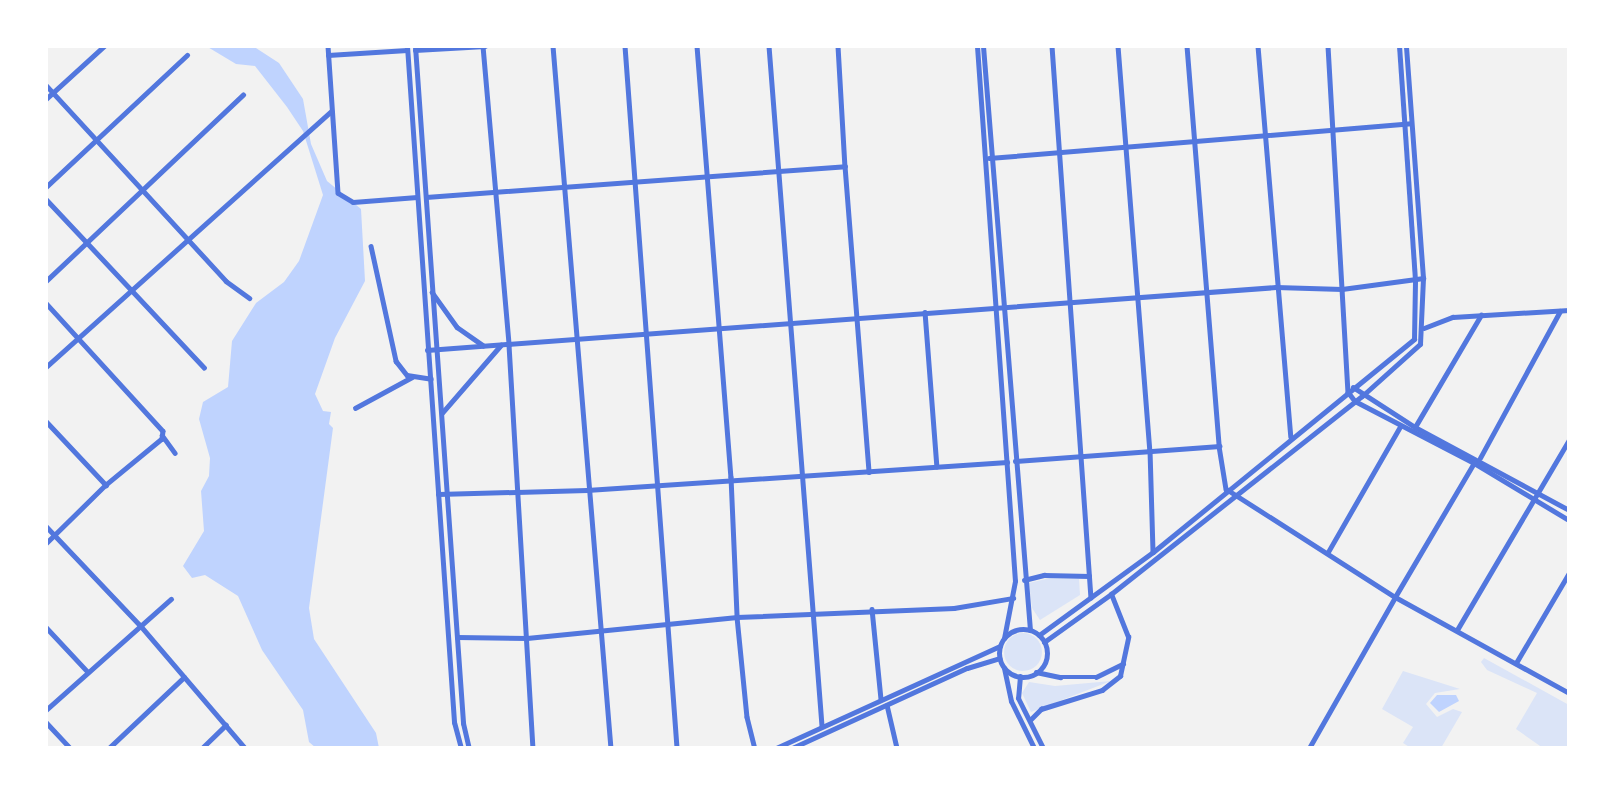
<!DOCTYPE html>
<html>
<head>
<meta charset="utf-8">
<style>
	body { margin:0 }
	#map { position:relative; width:1615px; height:794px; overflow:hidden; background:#f2f2f2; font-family:"Noto Serif",serif }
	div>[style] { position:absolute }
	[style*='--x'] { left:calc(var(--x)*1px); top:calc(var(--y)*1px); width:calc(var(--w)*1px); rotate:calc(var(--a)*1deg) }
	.green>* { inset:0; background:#dbe4f7 }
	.round { border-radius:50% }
	.water>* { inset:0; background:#bfd3fe }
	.minor>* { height:4.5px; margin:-2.25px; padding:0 2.25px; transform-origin:2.25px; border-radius:2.25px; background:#5277de }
	.tertiary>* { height:5px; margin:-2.5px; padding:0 2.5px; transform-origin:2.5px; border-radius:2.5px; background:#5277de }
	.tertiary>.ring { margin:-2.5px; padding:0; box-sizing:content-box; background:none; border:5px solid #5277de; border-radius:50% }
	span { translate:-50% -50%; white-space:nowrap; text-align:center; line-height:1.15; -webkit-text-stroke:5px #fff; paint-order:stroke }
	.frame { position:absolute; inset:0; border:48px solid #fff; pointer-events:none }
</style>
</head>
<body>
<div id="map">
	<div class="green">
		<div style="clip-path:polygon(1050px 578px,1079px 579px,1080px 595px,1040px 620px,1032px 608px,1029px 583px)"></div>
		<div class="round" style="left:1004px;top:633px;width:38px;height:38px"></div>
		<div style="clip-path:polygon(1484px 658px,1569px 705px,1569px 748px,1543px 748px,1516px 729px,1537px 693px,1487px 670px,1481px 662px)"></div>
		<div style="clip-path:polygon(1403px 671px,1460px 689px,1435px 693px,1426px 704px,1437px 717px,1453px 709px,1462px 712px,1441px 748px,1411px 748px,1403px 743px,1413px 727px,1382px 709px)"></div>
		<div style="clip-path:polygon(1111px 681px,1031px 712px,1022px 693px,1029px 682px,1055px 686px)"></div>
	</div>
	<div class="water">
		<div style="clip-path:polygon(206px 46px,253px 46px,279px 63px,303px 99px,311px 144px,327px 181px,361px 209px,365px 281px,335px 338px,315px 394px,323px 411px,331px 412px,329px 424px,333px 428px,309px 608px,314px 639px,376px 733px,379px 748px,316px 748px,309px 742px,303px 710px,262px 650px,238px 596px,205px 575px,192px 578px,183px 566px,204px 531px,201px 491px,209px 476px,210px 458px,199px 419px,203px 402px,228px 387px,232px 341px,256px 303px,284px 282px,299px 261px,323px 195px,303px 131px,287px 107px,255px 66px,236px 64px)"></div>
		<div style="clip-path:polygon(1437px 695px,1456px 695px,1459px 701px,1439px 712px,1430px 703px)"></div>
	</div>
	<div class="minor">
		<div style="--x:328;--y:46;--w:147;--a:86.1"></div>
		<div style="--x:338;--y:193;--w:17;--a:31"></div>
		<div style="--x:353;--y:202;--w:64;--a:-4.5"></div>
		<div style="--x:483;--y:46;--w:300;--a:85"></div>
		<div style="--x:509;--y:345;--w:404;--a:86.6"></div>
		<div style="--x:553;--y:46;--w:704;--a:85.28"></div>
		<div style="--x:625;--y:46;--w:704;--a:85.76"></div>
		<div style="--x:697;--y:46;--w:432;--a:85.5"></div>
		<div style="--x:731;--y:477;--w:140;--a:87.5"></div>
		<div style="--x:737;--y:617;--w:100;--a:84.3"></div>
		<div style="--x:747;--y:717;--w:32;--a:76"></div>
		<div style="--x:769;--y:46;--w:682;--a:85.54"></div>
		<div style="--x:838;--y:46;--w:120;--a:86.7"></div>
		<div style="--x:1052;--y:46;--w:553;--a:85.96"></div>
		<div style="--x:1118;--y:46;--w:405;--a:85.5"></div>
		<div style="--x:1150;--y:450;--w:102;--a:88.3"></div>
		<div style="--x:1187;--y:46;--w:401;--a:85.4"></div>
		<div style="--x:1219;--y:446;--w:44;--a:80.8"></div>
		<div style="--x:1258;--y:46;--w:392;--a:85.2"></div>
		<div style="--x:1328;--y:46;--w:347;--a:86.7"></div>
		<div style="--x:1348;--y:392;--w:11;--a:52"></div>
		<div style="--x:1355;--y:401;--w:134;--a:27.5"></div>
		<div style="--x:1474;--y:463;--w:111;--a:31"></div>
		<div style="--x:415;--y:50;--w:70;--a:-3.3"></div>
		<div style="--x:328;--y:55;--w:79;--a:-3.6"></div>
		<div style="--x:46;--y:85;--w:266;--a:47.4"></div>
		<div style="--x:226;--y:281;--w:29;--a:36"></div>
		<div style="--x:46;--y:99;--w:79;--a:-42.4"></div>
		<div style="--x:989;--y:158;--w:423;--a:-4.7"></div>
		<div style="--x:46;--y:187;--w:193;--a:-43.1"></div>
		<div style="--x:426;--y:197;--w:420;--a:-4.2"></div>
		<div style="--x:845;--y:166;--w:307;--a:85.5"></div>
		<div style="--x:46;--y:199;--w:231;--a:46.8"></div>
		<div style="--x:371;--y:246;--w:118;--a:77.7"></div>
		<div style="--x:396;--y:361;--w:18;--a:52"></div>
		<div style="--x:407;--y:375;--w:24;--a:9"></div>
		<div style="--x:46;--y:281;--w:271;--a:-43.4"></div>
		<div style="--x:432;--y:292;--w:43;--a:54.5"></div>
		<div style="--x:457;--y:327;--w:32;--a:35"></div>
		<div style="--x:46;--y:303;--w:173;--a:47.6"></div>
		<div style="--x:163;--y:431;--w:8;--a:97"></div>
		<div style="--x:162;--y:439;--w:72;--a:140.6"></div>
		<div style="--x:106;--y:485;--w:84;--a:135.5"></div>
		<div style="--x:925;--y:312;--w:155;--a:85.6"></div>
		<div style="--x:1424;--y:328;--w:31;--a:-21"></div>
		<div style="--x:1453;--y:317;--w:116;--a:-3.5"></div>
		<div style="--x:427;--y:350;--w:851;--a:-4.24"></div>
		<div style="--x:1276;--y:287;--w:66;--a:1.7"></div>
		<div style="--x:1342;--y:289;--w:82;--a:-7.7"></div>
		<div style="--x:46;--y:367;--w:383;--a:-41.9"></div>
		<div style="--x:1353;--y:387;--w:74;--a:32.8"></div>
		<div style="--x:1415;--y:427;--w:175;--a:28.3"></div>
		<div style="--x:355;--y:408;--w:65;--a:-28.5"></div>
		<div style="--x:442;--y:413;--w:90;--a:-49.1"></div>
		<div style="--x:46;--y:421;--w:88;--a:46.8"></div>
		<div style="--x:1415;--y:427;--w:130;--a:-59.5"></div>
		<div style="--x:162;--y:435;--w:22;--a:54"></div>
		<div style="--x:1480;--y:458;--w:167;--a:-61.4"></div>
		<div style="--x:1015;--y:461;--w:205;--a:-4.2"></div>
		<div style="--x:438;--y:494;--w:149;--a:-1.5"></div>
		<div style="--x:587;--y:490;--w:421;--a:-3.8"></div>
		<div style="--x:46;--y:526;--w:137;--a:46.5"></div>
		<div style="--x:140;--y:625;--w:162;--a:49.5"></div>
		<div style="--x:1328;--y:552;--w:144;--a:-60.1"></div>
		<div style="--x:1024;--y:580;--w:21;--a:-14"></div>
		<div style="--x:1044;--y:575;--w:45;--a:1.3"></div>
		<div style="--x:1395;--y:597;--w:156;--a:-59.5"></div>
		<div style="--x:872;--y:609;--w:90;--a:84.3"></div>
		<div style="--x:46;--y:627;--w:60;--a:47"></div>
		<div style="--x:1457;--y:630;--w:221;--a:-59.5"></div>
		<div style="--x:457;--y:637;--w:70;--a:0.8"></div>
		<div style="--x:527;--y:638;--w:211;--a:-5.7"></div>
		<div style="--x:737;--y:617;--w:217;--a:-2.4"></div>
		<div style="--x:954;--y:608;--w:60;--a:-9.6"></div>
		<div style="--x:1516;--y:663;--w:104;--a:-59.5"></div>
		<div style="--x:1036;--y:672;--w:25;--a:12"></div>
		<div style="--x:1060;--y:677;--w:36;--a:0"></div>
		<div style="--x:1096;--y:677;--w:30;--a:-26"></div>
		<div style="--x:887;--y:705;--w:44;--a:76.9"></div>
		<div style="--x:46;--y:710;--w:167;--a:-41.6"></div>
		<div style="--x:1030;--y:720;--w:16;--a:-45"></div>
		<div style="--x:1041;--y:709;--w:64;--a:-17.3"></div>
		<div style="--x:1102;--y:690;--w:23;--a:-38"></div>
		<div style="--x:1120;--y:676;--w:40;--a:-78"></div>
		<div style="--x:1128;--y:637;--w:46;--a:-111.6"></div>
		<div style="--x:46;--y:722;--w:35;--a:47"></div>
		<div style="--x:109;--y:748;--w:103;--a:-43.4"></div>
		<div style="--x:202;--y:748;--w:33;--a:-44"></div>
	</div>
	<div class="tertiary">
		<div style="--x:407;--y:46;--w:678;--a:86.02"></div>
		<div style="--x:454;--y:722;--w:27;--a:75"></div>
		<div style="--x:415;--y:46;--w:679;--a:85.94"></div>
		<div style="--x:463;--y:723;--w:26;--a:77"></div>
		<div style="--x:977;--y:46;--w:536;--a:85.94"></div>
		<div style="--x:1015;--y:581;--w:58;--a:100.9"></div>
		<div style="--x:983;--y:46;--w:586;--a:85.4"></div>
		<div style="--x:1226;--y:489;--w:201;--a:32.6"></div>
		<div style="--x:1395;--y:597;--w:199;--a:28.9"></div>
		<div class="ring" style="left:999px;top:629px;width:43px;height:43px"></div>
		<div style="--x:1039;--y:635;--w:141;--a:-36.1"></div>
		<div style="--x:1153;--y:552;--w:337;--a:-39.2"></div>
		<div style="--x:1414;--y:339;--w:59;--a:-89"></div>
		<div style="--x:1415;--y:280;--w:235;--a:-93.9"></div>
		<div style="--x:1044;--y:642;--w:82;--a:-35.6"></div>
		<div style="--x:1111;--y:594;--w:320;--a:-38.3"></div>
		<div style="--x:1362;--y:396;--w:78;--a:-41.9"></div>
		<div style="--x:1420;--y:344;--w:66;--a:-87.4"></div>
		<div style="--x:1423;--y:278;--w:233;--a:-94.2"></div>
		<div style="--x:1004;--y:668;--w:34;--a:78"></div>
		<div style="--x:1011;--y:701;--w:52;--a:63.9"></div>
		<div style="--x:1020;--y:676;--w:22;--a:95"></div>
		<div style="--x:1018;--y:698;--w:56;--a:63.4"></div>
		<div style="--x:776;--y:748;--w:246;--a:-24.5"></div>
		<div style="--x:792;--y:748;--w:192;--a:-24.6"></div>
		<div style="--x:967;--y:668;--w:34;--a:-17"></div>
		<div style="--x:1309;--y:748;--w:174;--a:-60.3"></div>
	</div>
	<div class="frame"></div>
</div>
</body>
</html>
